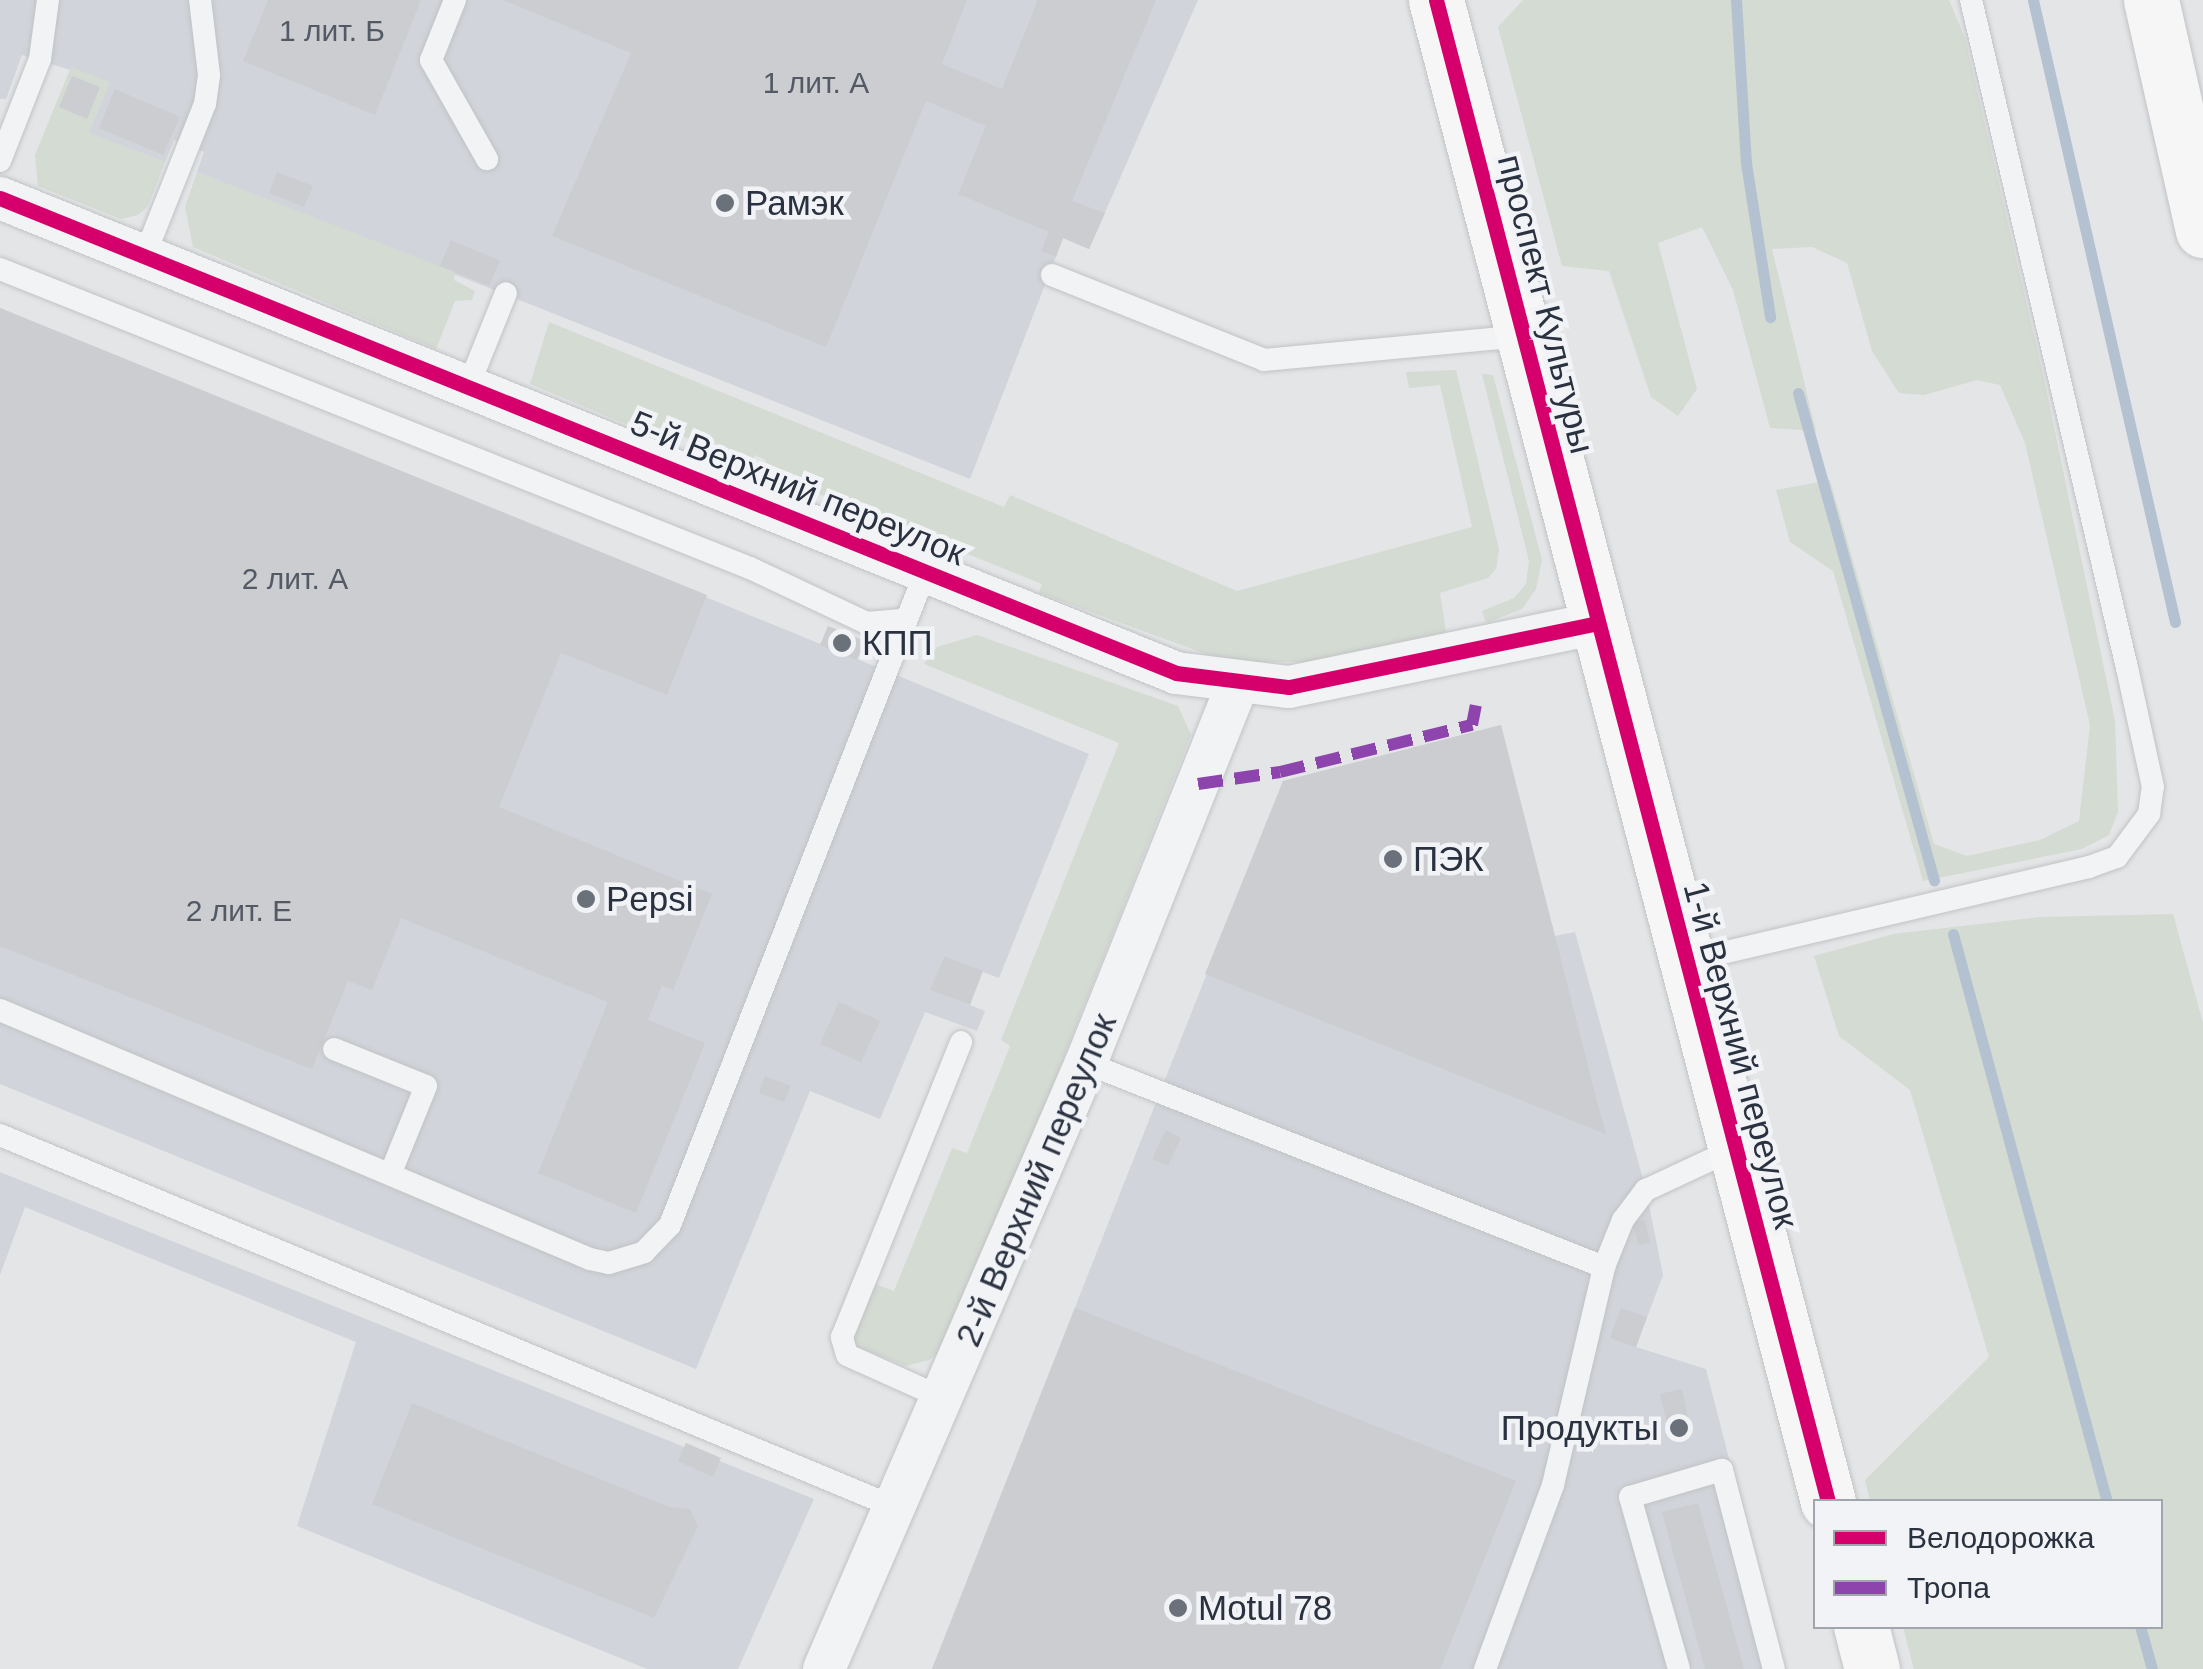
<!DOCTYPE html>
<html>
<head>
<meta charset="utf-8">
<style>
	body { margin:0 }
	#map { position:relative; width:2203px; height:1669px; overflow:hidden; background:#e3e5e7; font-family:Helvetica,sans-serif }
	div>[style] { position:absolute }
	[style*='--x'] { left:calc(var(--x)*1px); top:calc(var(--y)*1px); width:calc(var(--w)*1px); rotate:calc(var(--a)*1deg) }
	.built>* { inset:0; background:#d1d4da }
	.green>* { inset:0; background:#d4dbd3 }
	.stream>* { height:11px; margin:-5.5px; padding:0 5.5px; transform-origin:5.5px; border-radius:5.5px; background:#b3c1d1 }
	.building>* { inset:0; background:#cbcdd0 }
	.roads { filter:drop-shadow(0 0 2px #c1c3c5) drop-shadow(0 0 2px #c1c3c5) }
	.lane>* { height:22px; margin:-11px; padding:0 11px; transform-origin:11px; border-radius:11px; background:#f2f3f4 }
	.street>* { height:42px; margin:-21px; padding:0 21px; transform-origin:21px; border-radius:21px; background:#f2f3f4 }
	.secondary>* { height:55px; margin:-27.5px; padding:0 27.5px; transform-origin:27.5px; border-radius:27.5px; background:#f6f6f6 }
	.highway>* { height:55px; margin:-27.5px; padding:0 27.5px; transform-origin:27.5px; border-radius:27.5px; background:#f6f6f6 }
	.quiet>* { height:12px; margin-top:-6px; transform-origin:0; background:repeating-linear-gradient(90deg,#8e44ad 0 25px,transparent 0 37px) }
	.cycleway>* { height:15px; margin:-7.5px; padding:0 7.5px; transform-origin:7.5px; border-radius:7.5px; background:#d6006c }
	.dots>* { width:28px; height:28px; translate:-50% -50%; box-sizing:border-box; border:5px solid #f1f3f7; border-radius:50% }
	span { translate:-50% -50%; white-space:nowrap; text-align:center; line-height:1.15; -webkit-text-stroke:9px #f1f3f7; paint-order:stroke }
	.number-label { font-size:30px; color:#535a65 }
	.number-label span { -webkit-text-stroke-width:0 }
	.poi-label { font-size:35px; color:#2a3240 }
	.left { translate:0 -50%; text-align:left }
	.right { translate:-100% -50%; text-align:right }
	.street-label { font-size:35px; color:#2a3240 }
	.legend { position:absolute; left:1813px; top:1499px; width:350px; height:130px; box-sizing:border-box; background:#f1f3f7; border:2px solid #a1a6ae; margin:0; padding:12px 18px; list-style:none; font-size:30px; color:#2a3240 }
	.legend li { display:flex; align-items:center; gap:20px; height:50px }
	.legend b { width:50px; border:2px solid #a1a6ae }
</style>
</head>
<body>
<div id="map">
	<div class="built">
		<div style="clip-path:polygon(0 0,1198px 0,1089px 249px,1063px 238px,970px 479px,197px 172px,204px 152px,188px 145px,174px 140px,165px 162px,88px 133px,109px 82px,22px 55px,6px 99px,0 99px)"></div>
		<div style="clip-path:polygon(0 308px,1089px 754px,999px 978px,943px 957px,931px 990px,985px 1011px,977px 1031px,925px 1012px,880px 1119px,810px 1091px,696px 1369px,0 1084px)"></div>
		<div style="clip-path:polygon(1501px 725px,1555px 936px,1575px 932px,1646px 1190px,1663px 1275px,1636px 1347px,1706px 1369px,1783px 1669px,932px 1669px,1283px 781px)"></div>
		<div style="clip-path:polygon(0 1172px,814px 1499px,738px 1669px,647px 1669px,297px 1526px,356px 1342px,25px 1207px,0 1275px)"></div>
	</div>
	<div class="green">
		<div style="clip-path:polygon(1523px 0,1949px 0,1965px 38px,2043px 374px,2115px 721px,2118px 812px,2109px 835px,2082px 849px,1923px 881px,1833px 571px,1790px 542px,1776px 490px,1830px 480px,1934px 844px,1967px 856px,2040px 840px,2079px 821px,2090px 725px,2025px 443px,2000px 385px,1977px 380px,1924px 395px,1899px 393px,1872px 351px,1847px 263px,1812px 247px,1772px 249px,1816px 431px,1770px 428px,1733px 290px,1702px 227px,1658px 243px,1697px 389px,1678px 416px,1651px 397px,1609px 271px,1562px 266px,1498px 27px)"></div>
		<div style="clip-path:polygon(71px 67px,110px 82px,89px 133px,165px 162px,148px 206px,138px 215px,121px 219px,38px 186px,35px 155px)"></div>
		<div style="clip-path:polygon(197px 172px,455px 272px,454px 280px,475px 291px,472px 300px,455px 301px,436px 349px,193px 247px,185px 207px)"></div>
		<div style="clip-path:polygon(549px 322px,1004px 507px,1010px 495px,1237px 591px,1472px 527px,1440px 385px,1409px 388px,1406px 372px,1456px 370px,1499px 549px,1496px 569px,1488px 578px,1440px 593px,1446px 632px,1313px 662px,1243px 662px,1206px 654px,1039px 593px,1042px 584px,762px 471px,766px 460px,755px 455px,750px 465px,680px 435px,676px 445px,530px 384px)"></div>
		<div style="clip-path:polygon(1482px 374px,1493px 375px,1542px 560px,1536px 589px,1522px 609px,1486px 623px,1482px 611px,1514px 598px,1526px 584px,1529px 561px)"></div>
		<div style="clip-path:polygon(977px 635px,1178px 706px,1191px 735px,951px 1343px,929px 1360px,906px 1366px,851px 1345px,875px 1284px,894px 1291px,952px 1148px,967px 1153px,1010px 1046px,1001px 1040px,1119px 743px,924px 664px,937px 647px)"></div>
		<div style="clip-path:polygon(2173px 914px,2203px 1023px,2203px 1669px,1914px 1669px,1903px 1627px,2160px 1626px,2160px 1502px,1870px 1501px,1865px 1480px,1989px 1357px,1910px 1090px,1839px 1036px,1814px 956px,1893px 934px,2040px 917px)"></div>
	</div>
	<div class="stream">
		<div style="--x:1736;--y:0;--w:163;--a:86.5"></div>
		<div style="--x:1746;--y:163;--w:156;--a:81.1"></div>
		<div style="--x:2033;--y:0;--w:638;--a:77.14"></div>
		<div style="--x:1798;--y:393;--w:506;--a:74.4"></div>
		<div style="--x:1953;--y:934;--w:589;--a:74.83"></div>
		<div style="--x:2140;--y:1626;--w:45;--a:74.4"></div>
	</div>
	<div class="building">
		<div style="clip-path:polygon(268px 0,421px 0,375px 115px,243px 61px)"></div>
		<div style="clip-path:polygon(503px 0,967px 0,942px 64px,1002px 89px,1038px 0,1156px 0,1072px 201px,1105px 213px,1089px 249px,1063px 238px,1056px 257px,1041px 251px,1049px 232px,958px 194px,986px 126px,926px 101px,826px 347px,552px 236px,631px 53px)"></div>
		<div style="clip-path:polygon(72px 76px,100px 87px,87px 119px,59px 107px)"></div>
		<div style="clip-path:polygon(115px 89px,180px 117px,163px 155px,99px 128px)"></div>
		<div style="clip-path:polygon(277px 172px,313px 186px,304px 207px,269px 193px)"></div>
		<div style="clip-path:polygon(451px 240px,500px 261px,489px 286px,440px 266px)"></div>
		<div style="clip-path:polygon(0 308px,707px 595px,667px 695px,561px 653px,499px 807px,712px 894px,673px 990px,662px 985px,648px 1020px,705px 1043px,636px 1213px,538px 1173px,608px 1002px,401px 918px,372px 990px,348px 981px,312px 1069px,0 946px)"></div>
		<div style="clip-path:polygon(828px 626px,865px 641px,857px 660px,820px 645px)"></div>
		<div style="clip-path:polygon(1501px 725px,1597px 1101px,1606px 1134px,1205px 974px,1283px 781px)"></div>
		<div style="clip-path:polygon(944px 956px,983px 971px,970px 1005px,930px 990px)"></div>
		<div style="clip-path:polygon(839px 1002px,880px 1021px,861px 1062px,820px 1044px)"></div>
		<div style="clip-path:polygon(765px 1076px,791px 1086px,784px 1102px,759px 1093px)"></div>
		<div style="clip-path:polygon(1166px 1130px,1181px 1138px,1168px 1166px,1152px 1159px)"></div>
		<div style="clip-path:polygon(1645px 1220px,1650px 1243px,1638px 1245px,1633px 1223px)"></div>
		<div style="clip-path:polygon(1075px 1308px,1516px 1481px,1440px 1669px,932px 1669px)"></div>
		<div style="clip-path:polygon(1621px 1308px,1647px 1317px,1636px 1347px,1610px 1338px)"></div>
		<div style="clip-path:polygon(1682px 1389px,1692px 1435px,1671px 1440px,1660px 1394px)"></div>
		<div style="clip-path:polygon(412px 1403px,669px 1507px,690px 1509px,698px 1526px,654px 1618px,372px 1504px)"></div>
		<div style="clip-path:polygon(686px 1443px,721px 1458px,713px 1477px,678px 1461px)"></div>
		<div style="clip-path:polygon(1698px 1503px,1744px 1669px,1705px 1669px,1662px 1512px)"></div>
	</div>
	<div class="roads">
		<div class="lane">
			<div style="--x:455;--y:0;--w:65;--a:111.8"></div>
			<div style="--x:431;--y:60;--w:114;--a:60.5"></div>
			<div style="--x:0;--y:161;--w:110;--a:-68.6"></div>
			<div style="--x:40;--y:59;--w:60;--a:-82.3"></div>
			<div style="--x:144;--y:257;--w:165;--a:-68.3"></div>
			<div style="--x:205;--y:104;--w:29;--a:-82"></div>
			<div style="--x:209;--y:75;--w:76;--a:-96.8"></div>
			<div style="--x:0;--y:269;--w:807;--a:21.74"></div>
			<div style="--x:750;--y:568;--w:129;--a:25.2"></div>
			<div style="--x:867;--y:623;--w:37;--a:-5"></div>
			<div style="--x:1052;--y:275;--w:228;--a:21.8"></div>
			<div style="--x:1264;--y:360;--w:261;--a:-5.3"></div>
			<div style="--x:468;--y:387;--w:101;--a:-68"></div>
			<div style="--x:1688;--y:961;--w:412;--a:-13.2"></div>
			<div style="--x:2089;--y:867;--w:30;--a:-20"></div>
			<div style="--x:2117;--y:857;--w:54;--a:-53.3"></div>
			<div style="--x:2149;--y:814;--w:27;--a:-82"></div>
			<div style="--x:2153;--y:787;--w:122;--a:-102.3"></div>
			<div style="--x:2127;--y:668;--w:686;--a:-103.14"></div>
			<div style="--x:0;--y:1010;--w:640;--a:22.88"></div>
			<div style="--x:590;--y:1259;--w:19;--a:12"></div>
			<div style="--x:609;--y:1263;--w:37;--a:-17"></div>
			<div style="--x:644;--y:1252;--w:37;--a:-46"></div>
			<div style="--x:670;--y:1225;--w:700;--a:-68.64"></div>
			<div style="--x:334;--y:1049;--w:99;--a:21.9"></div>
			<div style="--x:426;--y:1086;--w:93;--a:112.1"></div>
			<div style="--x:1086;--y:1063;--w:557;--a:21.5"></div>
			<div style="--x:0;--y:1135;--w:966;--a:22.58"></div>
			<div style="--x:945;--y:1399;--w:107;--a:-155.8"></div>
			<div style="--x:847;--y:1355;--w:19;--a:-106"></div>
			<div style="--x:842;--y:1337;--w:318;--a:-68"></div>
			<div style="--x:1485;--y:1669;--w:196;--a:-69.7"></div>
			<div style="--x:1553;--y:1485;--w:224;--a:-76.8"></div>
			<div style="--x:1604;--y:1267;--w:51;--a:-68"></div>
			<div style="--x:1623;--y:1220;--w:38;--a:-53"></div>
			<div style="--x:1646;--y:1190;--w:97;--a:-25"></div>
			<div style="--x:1679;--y:1669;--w:179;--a:-105.9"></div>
			<div style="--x:1630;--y:1497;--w:96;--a:-16.4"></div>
			<div style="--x:1722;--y:1470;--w:206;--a:75.4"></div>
		</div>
		<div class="street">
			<div style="--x:0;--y:198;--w:1268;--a:21.99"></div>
			<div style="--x:1176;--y:673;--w:114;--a:7.1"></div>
			<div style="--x:1289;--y:687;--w:315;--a:-11.7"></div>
			<div style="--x:824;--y:1669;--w:660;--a:-66.62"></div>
			<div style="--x:1086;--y:1063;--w:407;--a:-68.2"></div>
		</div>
		<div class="secondary">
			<div style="--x:1436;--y:0;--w:1552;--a:75.37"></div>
			<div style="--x:1861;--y:1626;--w:44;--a:75.7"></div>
		</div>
		<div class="highway">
			<div style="--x:2151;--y:0;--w:236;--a:77.3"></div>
		</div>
	</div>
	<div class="quiet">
		<div style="--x:1198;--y:784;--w:83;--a:-8.3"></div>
		<div style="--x:1280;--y:772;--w:198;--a:-13.8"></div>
		<div style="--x:1472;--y:725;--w:20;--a:-79"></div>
	</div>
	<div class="cycleway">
		<div style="--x:1436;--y:0;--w:1552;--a:75.37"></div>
		<div style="--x:0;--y:198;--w:1268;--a:21.99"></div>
		<div style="--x:1176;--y:673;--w:114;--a:7.1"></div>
		<div style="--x:1289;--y:687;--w:315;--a:-11.7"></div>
	</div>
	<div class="dots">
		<div style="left:725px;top:203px;background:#6b717a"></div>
		<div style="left:842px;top:643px;background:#6b717a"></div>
		<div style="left:1393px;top:859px;background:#6b717a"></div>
		<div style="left:586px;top:899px;background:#6b717a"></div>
		<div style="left:1679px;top:1428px;background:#6b717a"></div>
		<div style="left:1178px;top:1608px;background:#6b717a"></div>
	</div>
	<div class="number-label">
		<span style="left:332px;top:31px">1 лит. Б</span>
		<span style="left:816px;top:83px">1 лит. А</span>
		<span style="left:295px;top:579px">2 лит. А</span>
		<span style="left:239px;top:911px">2 лит. Е</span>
	</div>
	<div class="poi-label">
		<span class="left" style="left:745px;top:203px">Рамэк</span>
		<span class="left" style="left:862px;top:643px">КПП</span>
		<span class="left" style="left:1413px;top:859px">ПЭК</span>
		<span class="left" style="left:606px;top:899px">Pepsi</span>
		<span class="right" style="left:1659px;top:1428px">Продукты</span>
		<span class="left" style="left:1198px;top:1608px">Motul 78</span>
	</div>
	<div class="street-label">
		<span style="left:1546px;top:304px;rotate:76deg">проспект Культуры</span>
		<span style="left:798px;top:488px;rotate:22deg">5-й Верхний переулок</span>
		<span style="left:1741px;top:1055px;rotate:75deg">1-й Верхний переулок</span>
		<span style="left:1036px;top:1180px;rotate:-67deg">2-й Верхний переулок</span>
	</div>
	<ul class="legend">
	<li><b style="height:12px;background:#d6006c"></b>Велодорожка</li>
	<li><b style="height:12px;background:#8e44ad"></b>Тропа</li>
	</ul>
</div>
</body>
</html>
